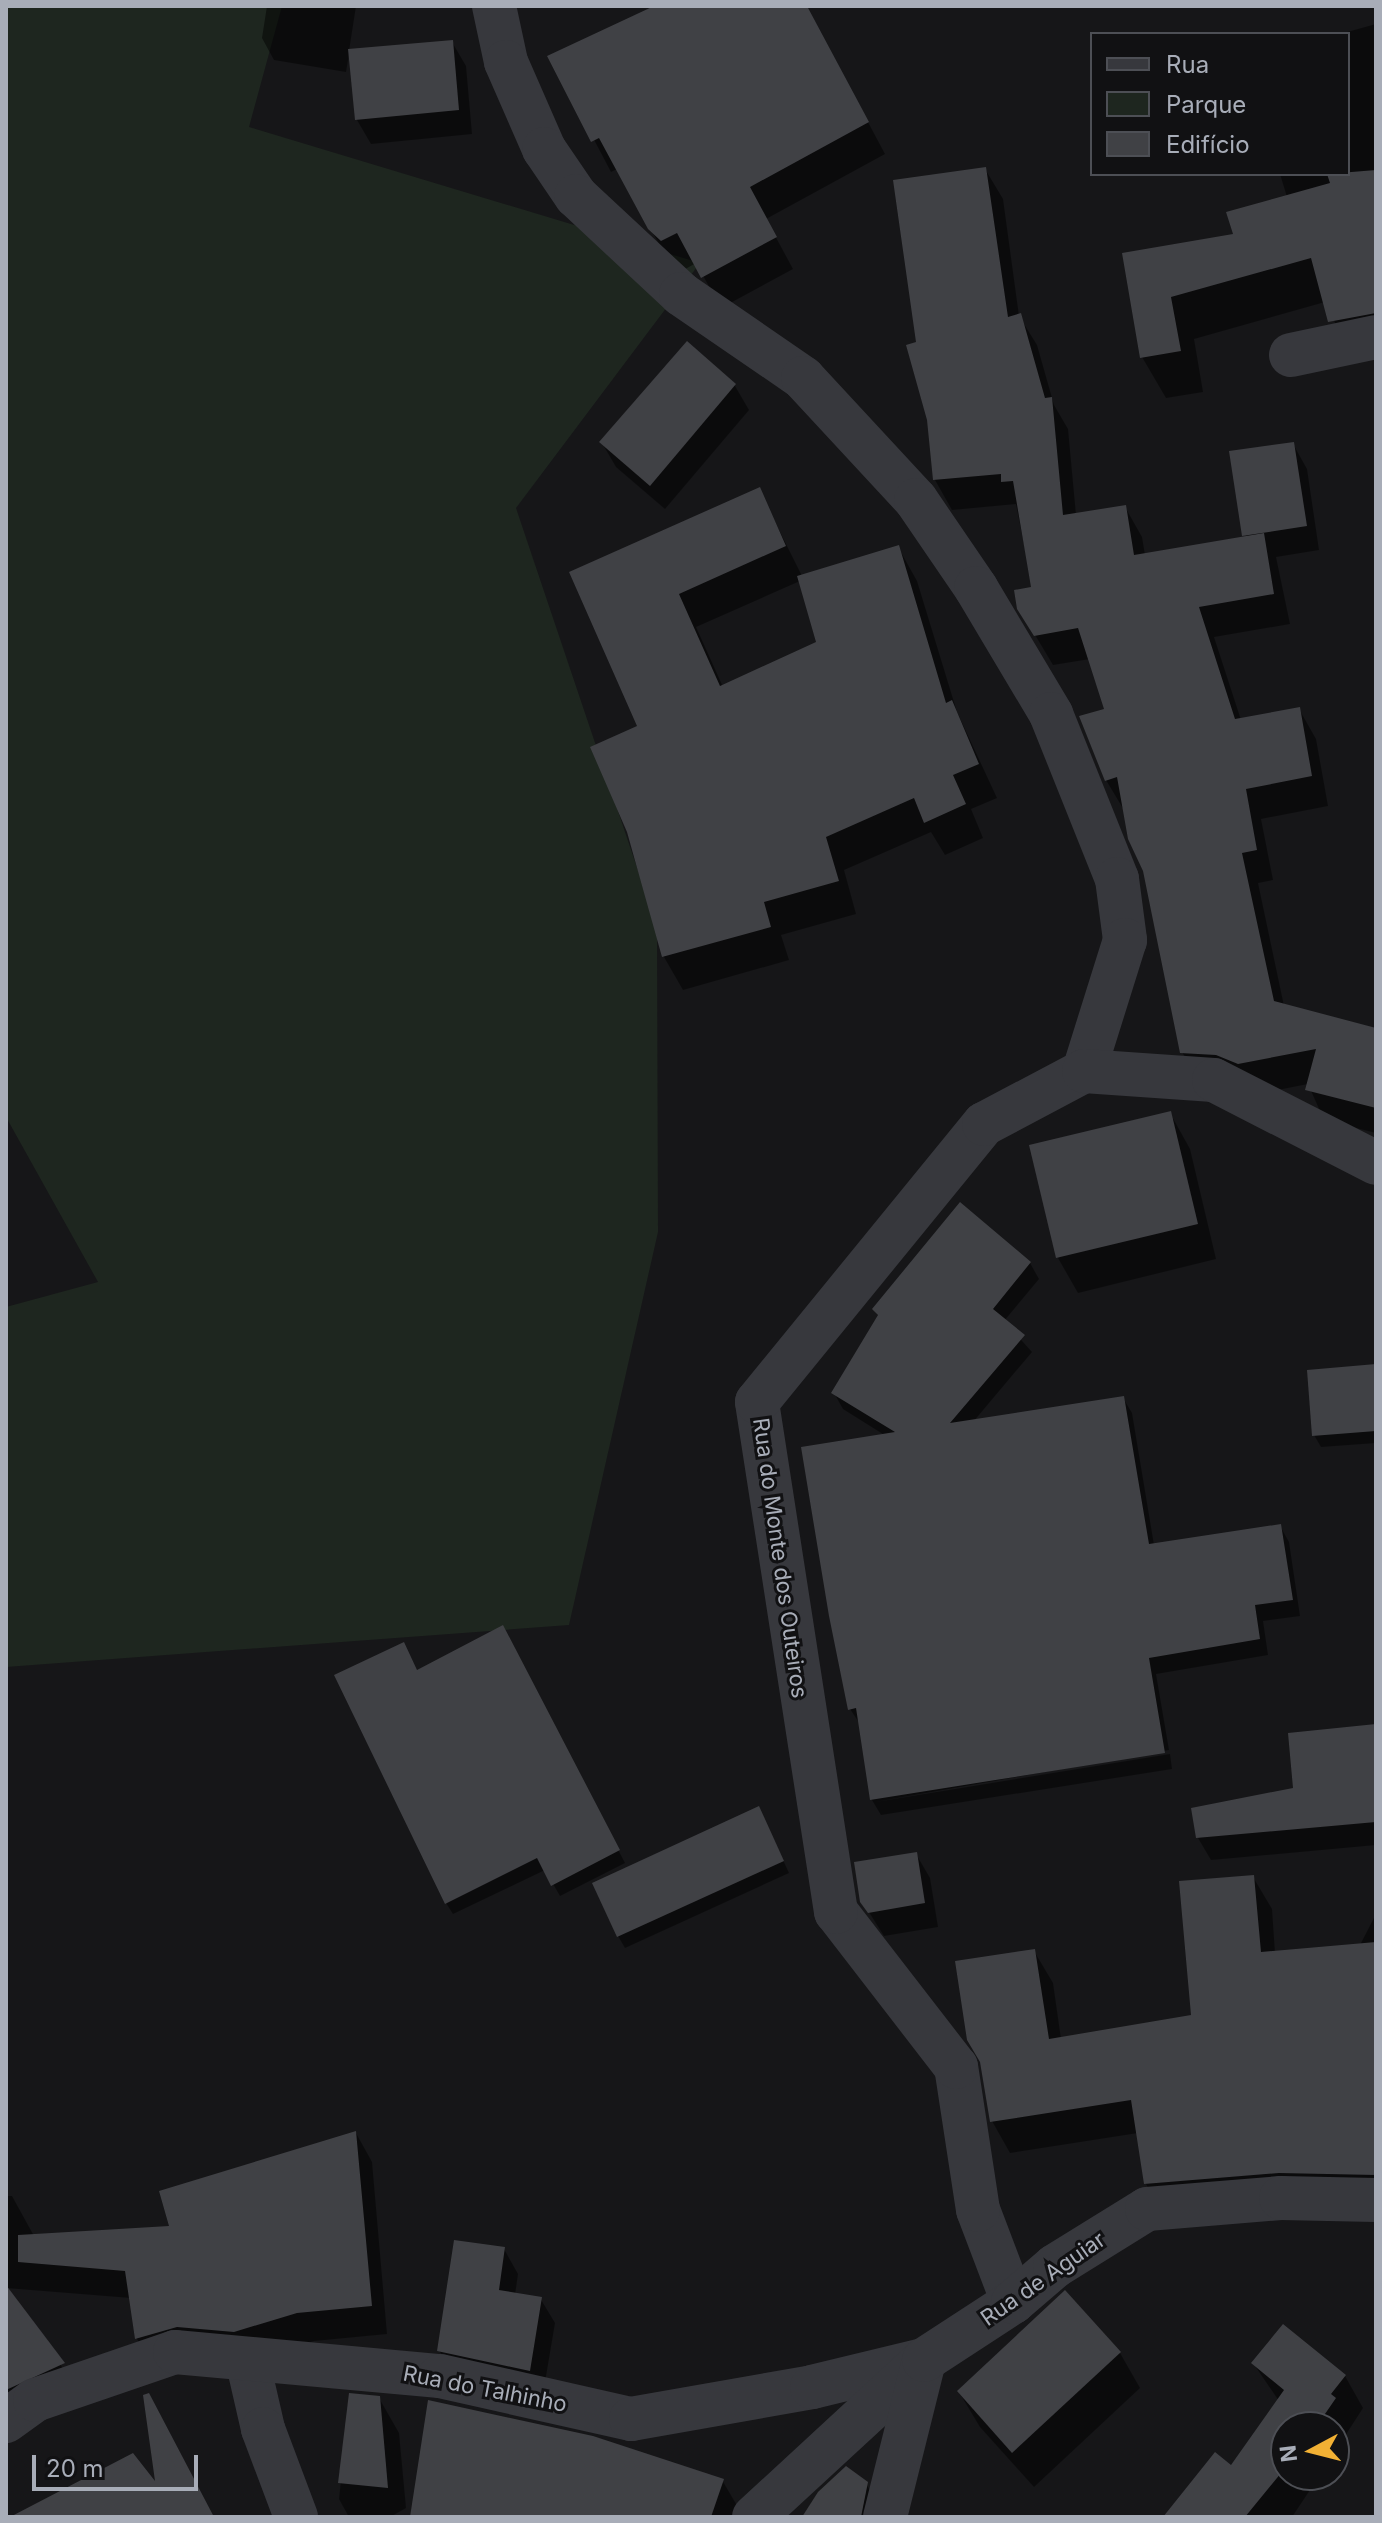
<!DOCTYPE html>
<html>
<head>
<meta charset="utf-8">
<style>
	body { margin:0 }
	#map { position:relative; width:1382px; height:2523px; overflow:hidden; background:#161618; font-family:Inter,sans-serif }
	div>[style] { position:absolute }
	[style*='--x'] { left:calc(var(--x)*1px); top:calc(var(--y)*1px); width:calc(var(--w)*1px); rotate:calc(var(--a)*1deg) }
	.green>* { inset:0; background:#1e261f }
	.shadow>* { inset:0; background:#0007 }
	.building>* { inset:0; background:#404145 }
	.minor>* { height:44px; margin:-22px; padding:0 22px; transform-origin:22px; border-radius:22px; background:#37383d }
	span { translate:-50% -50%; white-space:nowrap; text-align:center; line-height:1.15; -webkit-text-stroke:6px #111113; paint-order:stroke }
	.street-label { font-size:22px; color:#a8adb8 }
	.frame { position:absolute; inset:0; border:8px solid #a8adb8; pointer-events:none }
	.legend { position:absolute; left:1090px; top:32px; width:260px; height:144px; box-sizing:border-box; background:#111113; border:2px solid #4d4f55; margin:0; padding:10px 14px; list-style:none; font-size:24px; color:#a8adb8 }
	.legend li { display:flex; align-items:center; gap:16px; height:40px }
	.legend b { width:40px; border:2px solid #4d4f55 }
	.north { position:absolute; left:1270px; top:2411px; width:80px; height:80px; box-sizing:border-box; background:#111113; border:2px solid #4d4f55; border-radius:50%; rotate:263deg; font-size:22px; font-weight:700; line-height:32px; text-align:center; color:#a8adb8 }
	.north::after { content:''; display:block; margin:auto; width:28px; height:36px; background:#f2b134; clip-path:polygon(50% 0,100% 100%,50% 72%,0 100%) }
	.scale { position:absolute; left:32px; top:2455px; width:166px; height:36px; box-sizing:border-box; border:4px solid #a8adb8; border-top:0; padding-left:10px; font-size:24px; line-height:28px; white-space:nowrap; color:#a8adb8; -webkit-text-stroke:6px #111113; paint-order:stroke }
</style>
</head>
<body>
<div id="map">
	<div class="green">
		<div style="clip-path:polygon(6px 6px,282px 6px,249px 127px,700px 263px,516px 508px,657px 927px,658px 1232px,569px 1625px,6px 1667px,6px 1307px,98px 1282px,6px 1117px)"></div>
	</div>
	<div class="shadow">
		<div style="clip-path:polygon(267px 6px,356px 6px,349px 51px,452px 42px,466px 66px,472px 134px,371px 144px,357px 120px,349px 54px,346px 72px,274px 60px,262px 38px)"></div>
		<div style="clip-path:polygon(658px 6px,806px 6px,885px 154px,766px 219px,793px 269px,721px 308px,696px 263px,680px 272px,668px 260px,617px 169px,611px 172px,550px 56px)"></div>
		<div style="clip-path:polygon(1376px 24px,1376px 358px,1354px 362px,1325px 302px,1194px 339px,1203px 392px,1166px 398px,1142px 357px,1124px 255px,1235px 236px,1287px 197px,1280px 174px,1348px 174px,1348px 34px,1340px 34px)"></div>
		<div style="clip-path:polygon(985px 169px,1003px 199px,1019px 316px,1037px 345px,1054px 405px,1068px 429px,1076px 515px,1125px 507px,1142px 537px,1145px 555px,1245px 538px,1293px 444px,1307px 469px,1319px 550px,1276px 557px,1290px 624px,1214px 637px,1241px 720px,1299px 709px,1316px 739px,1328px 806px,1261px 819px,1273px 880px,1258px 883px,1284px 1006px,1376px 1030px,1376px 1133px,1324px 1120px,1308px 1084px,1257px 1094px,1200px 1082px,1182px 1052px,1145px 870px,1124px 810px,1106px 780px,1106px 710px,1090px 659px,1053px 665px,1019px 608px,1033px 589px,1016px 504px,952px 510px,935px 480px,918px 343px)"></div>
		<div style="clip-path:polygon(687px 344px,735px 386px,749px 410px,665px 509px,616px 467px,602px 443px)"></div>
		<div style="clip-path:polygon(evenodd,759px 490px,802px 576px,898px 547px,917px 581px,957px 712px,997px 798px,971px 809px,983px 838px,945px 855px,931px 832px,844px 870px,856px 914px,781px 935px,789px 960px,683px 990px,664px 957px,629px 831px,640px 727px,572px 573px,759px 490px,800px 581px,819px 643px,723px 687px,696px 627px,800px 581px)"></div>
		<div style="clip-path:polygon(1170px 1113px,1190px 1149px,1216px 1259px,1078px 1293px,1058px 1258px)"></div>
		<div style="clip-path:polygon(1030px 1263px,1039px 1279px,1004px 1321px,1032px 1352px,973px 1422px,1123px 1398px,1132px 1413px,1154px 1545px,1280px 1526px,1289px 1542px,1300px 1616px,1263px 1621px,1268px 1655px,1156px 1674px,1169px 1750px,875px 1802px,1170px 1754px,1172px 1769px,881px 1815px,872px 1800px,860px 1724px,850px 1709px,886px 1436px,843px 1409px,834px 1393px,879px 1317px,874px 1310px)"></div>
		<div style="clip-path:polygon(1376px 1366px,1376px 1443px,1321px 1447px,1314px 1435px)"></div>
		<div style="clip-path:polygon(509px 1640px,625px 1863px,560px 1896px,545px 1870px,453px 1914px,446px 1903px,418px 1672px)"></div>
		<div style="clip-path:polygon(1376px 1726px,1376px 1845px,1211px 1860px,1198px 1838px,1295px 1789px)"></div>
		<div style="clip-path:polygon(765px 1821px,789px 1873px,625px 1948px,618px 1936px)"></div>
		<div style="clip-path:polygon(916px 1854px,930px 1878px,938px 1927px,884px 1936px,862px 1901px)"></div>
		<div style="clip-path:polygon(1253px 1877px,1272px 1909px,1275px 1953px,1360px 1945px,1376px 1914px,1376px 2206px,1164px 2216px,1146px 2184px,1138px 2133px,1010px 2153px,992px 2121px,1034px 1951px,1053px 1983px,1061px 2039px,1193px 2017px)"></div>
		<div style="clip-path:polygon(356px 2133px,372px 2162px,387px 2334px,314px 2341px,251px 2360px,153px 2367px,137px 2339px,131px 2298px,6px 2288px,6px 2196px,12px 2196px,34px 2236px,172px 2228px)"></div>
		<div style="clip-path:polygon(504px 2249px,518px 2274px,515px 2295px,540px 2298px,555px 2323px,543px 2394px,453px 2375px,439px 2350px)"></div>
		<div style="clip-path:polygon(6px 2289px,80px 2392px,6px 2431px)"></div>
		<div style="clip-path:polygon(1120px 2353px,1140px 2388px,1034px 2487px,980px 2427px,959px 2392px)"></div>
		<div style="clip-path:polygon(1253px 2363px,1345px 2376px,1363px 2408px,1334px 2453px,1334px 2427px,1286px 2427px,1286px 2475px,1320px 2475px,1292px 2517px,1165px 2517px,1231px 2468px,1279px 2401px)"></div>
		<div style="clip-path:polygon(350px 2395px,379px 2398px,399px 2433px,406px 2508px,390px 2517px,349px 2517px,339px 2499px)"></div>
		<div style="clip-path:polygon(722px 2480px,739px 2509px,737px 2517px,428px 2517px)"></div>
		<div style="clip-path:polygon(866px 2484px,881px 2508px,879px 2517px,805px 2517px)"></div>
	</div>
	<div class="building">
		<div style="clip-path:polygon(654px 6px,807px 6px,869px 122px,750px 187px,777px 237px,701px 278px,677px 233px,661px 241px,648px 229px,599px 138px,591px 142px,547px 56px)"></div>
		<div style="clip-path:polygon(453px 40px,459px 110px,355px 120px,348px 49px)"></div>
		<div style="clip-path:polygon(986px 167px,1008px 317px,1021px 313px,1045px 398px,1052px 397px,1063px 515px,1126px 505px,1134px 555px,1264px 533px,1274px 594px,1199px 607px,1235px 719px,1300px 707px,1312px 776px,1246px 789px,1257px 850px,1242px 853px,1274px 1001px,1376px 1028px,1376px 1108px,1305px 1090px,1316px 1049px,1238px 1064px,1216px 1055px,1180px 1053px,1143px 871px,1128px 839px,1117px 777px,1105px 781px,1079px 716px,1104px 709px,1078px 628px,1034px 636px,1017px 609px,1014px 590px,1031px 587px,1013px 481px,1001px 482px,1001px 474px,933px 480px,927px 420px,906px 345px,916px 342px,893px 180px)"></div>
		<div style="clip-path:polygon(1376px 170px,1376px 313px,1328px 322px,1311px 258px,1171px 297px,1181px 351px,1140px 358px,1122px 253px,1233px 234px,1226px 212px,1330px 183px,1327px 174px)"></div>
		<div style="clip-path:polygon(687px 341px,736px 384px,650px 486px,599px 442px)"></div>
		<div style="clip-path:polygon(1294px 442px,1307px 526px,1242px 536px,1229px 451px)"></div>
		<div style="clip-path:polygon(760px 487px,786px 546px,679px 594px,720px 686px,816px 642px,797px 576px,899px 545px,946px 703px,952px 700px,979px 764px,953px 775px,966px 804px,924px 823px,914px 798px,826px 837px,839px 881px,764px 902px,771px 927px,662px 957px,627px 832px,590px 747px,637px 726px,569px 572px)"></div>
		<div style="clip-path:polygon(1171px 1111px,1198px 1224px,1056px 1258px,1029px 1145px)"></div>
		<div style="clip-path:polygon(960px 1202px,1031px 1262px,993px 1309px,1025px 1335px,950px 1423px,1124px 1396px,1149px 1544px,1281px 1524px,1293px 1600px,1255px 1605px,1260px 1639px,1149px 1658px,1165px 1753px,870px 1800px,856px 1708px,848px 1710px,829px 1616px,801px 1447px,895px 1432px,831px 1393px,878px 1315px,872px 1309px)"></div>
		<div style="clip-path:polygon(1376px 1364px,1376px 1431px,1312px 1436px,1307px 1370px)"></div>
		<div style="clip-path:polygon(503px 1625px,620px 1850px,551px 1886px,537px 1858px,445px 1904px,334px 1675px,404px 1642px,417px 1670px)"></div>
		<div style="clip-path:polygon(1376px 1724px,1376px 1822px,1196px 1838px,1191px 1808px,1293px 1788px,1288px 1733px)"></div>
		<div style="clip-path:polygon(759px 1806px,784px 1861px,617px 1937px,592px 1883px)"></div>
		<div style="clip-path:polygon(917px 1852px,925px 1903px,868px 1913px,860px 1902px,854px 1862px)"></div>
		<div style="clip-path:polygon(1254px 1875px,1261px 1952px,1376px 1942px,1376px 2175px,1279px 2173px,1144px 2184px,1131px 2100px,990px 2122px,980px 2062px,967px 2040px,955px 1961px,1035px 1949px,1049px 2039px,1191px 2015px,1179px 1881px)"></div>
		<div style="clip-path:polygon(356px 2131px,372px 2306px,297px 2313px,234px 2332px,177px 2327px,135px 2339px,125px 2271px,18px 2262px,18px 2235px,169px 2226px,159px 2191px)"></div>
		<div style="clip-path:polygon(454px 2240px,505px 2247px,499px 2290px,542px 2297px,530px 2371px,437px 2351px)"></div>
		<div style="clip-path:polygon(6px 2285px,65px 2363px,6px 2390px)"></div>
		<div style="clip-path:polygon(1065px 2290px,1121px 2352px,1012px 2453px,957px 2391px)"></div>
		<div style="clip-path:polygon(1283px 2324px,1346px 2375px,1331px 2394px,1336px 2398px,1316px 2427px,1286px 2427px,1286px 2467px,1245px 2517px,1163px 2517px,1215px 2452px,1231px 2465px,1284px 2390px,1251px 2363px)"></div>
		<div style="clip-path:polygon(149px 2393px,214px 2517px,10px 2517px,133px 2453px,155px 2481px,143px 2395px)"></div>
		<div style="clip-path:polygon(349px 2393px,380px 2396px,388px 2488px,338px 2483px)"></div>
		<div style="clip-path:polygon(428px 2400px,593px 2436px,724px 2479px,711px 2517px,410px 2517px)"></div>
		<div style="clip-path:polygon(846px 2466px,868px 2482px,861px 2517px,802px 2517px,818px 2492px)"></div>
	</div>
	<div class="minor">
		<div style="--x:494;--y:6;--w:57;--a:77.9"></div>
		<div style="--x:506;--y:62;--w:95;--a:66.4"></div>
		<div style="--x:544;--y:149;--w:57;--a:55.8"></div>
		<div style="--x:576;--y:196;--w:144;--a:43"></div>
		<div style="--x:681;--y:294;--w:148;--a:34.5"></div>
		<div style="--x:803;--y:378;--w:166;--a:47.2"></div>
		<div style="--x:916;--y:500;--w:107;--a:55.7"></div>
		<div style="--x:976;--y:588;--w:147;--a:59.2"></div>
		<div style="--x:1051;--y:714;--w:178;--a:68.2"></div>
		<div style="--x:1117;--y:879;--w:62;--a:82.5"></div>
		<div style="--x:1125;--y:940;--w:137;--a:107.4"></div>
		<div style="--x:1291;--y:355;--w:87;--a:-12"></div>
		<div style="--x:1013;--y:2302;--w:98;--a:-110.8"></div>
		<div style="--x:978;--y:2210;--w:145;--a:-98.7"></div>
		<div style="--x:956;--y:2067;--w:196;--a:-127.7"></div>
		<div style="--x:836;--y:1912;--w:516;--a:-98.81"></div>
		<div style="--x:757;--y:1402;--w:359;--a:-50.8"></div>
		<div style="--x:984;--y:1124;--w:113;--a:-27.9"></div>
		<div style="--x:1084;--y:1071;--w:130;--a:4"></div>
		<div style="--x:1214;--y:1080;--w:182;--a:27.1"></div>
		<div style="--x:247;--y:2359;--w:72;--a:77.1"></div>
		<div style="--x:263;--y:2429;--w:94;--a:69.4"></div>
		<div style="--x:6;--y:2421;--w:36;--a:-36"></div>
		<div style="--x:35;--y:2400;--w:148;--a:-18.9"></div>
		<div style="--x:175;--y:2352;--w:266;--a:5.2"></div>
		<div style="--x:440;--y:2376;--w:196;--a:12.7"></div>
		<div style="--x:631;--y:2419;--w:184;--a:-10"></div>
		<div style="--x:812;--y:2387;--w:115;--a:-13.6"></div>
		<div style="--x:754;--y:2517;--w:230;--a:-42.7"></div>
		<div style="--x:885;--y:2517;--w:162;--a:-76"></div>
		<div style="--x:924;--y:2360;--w:106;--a:-33.1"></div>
		<div style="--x:1013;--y:2302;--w:55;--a:-40.6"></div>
		<div style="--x:1055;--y:2266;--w:108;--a:-31.8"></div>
		<div style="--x:1147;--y:2209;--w:134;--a:-4.7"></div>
		<div style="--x:1281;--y:2198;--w:95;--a:1.2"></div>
	</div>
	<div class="street-label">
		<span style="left:780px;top:1558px;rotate:82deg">Rua do Monte dos Outeiros</span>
		<span style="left:1043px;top:2279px;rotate:-35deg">Rua de Aguiar</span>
		<span style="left:485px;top:2389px;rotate:11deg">Rua do Talhinho</span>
	</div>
	<div class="frame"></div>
	<ul class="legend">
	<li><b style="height:10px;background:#37383d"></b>Rua</li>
	<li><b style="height:22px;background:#1e261f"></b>Parque</li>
	<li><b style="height:22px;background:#404145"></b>Edifício</li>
	</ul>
	<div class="north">N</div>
	<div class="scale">20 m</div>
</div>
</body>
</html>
